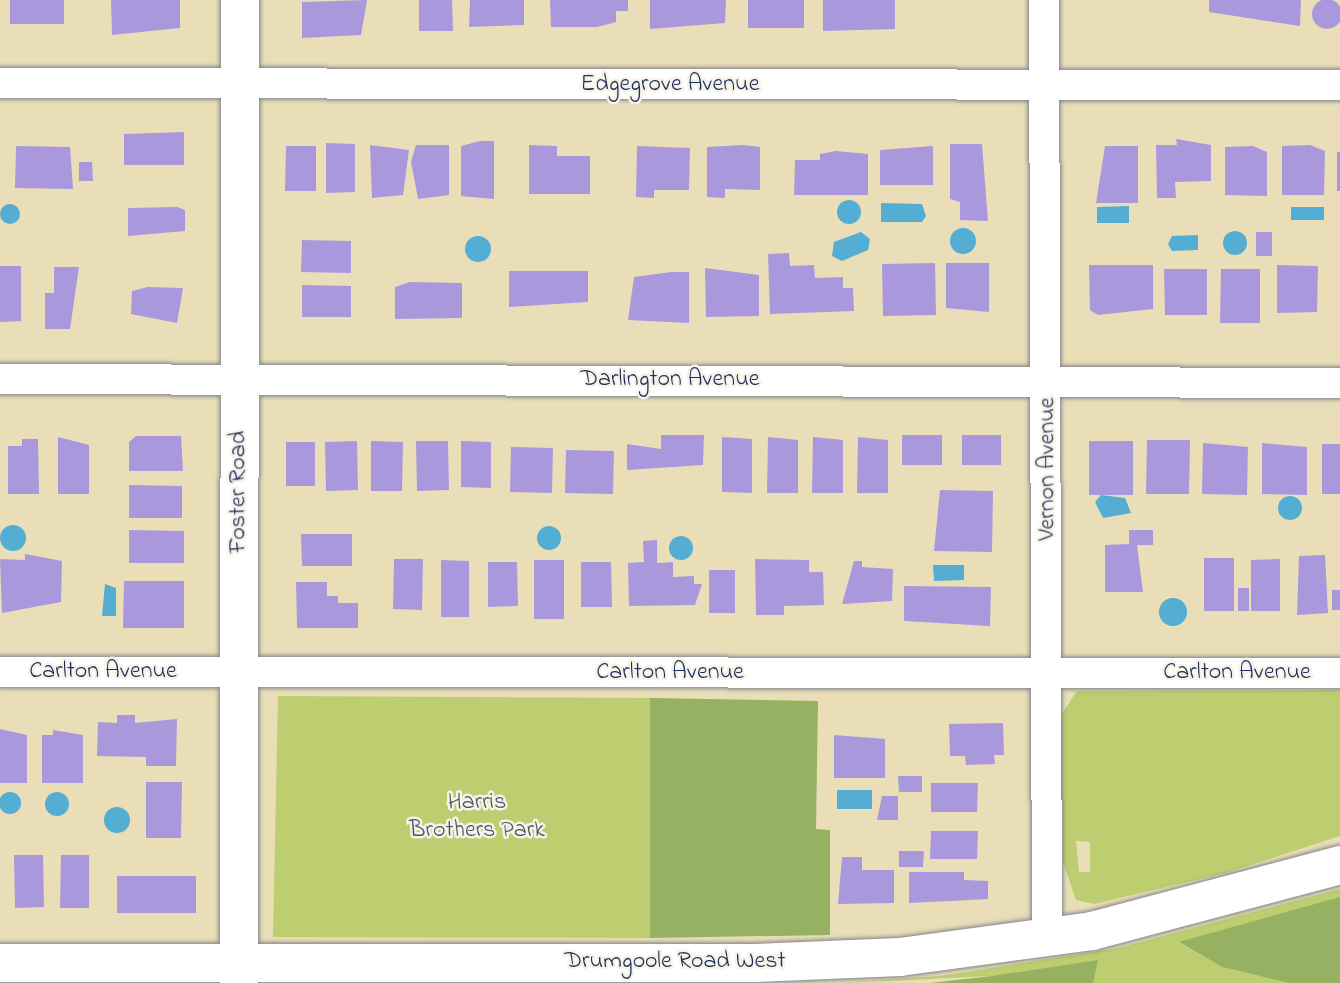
<!DOCTYPE html>
<html>
<head>
<meta charset="utf-8">
<style>
	body { margin:0 }
	#map { position:relative; width:1340px; height:983px; overflow:hidden; background:#eadeb9; font-family:"Indie Flower",sans-serif }
	div>[style] { position:absolute }
	[style*='--x'] { left:calc(var(--x)*1px); top:calc(var(--y)*1px); width:calc(var(--w)*1px); rotate:calc(var(--a)*1deg) }
	.green>* { inset:0; background:#bdce70 }
	.forest>* { inset:0; background:#96b162 }
	.water>* { inset:0; background:#54add2 }
	.round { border-radius:50% }
	.building>* { inset:0; background:#a999dc }
	.roads { filter:drop-shadow(0 0 2px #82868c) drop-shadow(0 0 2px #82868c) }
	.street>* { height:30px; margin:-15px; padding:0 15px; transform-origin:15px; border-radius:15px; background:#fff }
	.secondary>* { height:38px; margin:-19px; padding:0 19px; transform-origin:19px; border-radius:19px; background:#fff }
	span { translate:-50% -50%; white-space:nowrap; text-align:center; line-height:1.15; -webkit-text-stroke:5px #f7f3e8; paint-order:stroke }
	.street-label { font-size:24px; color:#1b2f5e }
	.park-label { font-size:24px; color:#445762 }
</style>
</head>
<body>
<div id="map">
	<div class="green">
		<div style="clip-path:polygon(evenodd,1340px 690px,1340px 836px,1226px 873px,1094px 904px,1076px 900px,1060px 854px,1061px 715px,1077px 691px,1340px 690px,1076px 841px,1090px 842px,1090px 872px,1079px 872px,1076px 841px)"></div>
		<div style="clip-path:polygon(278px 696px,650px 698px,650px 938px,273px 937px)"></div>
		<div style="clip-path:polygon(1340px 889px,1340px 897px,1303px 910px,1180px 943px,1222px 967px,1289px 983px,1093px 983px,992px 976px,842px 983px,940px 976px,1118px 948px)"></div>
	</div>
	<div class="forest">
		<div style="clip-path:polygon(650px 698px,818px 701px,816px 829px,830px 830px,830px 935px,650px 938px)"></div>
		<div style="clip-path:polygon(1340px 897px,1340px 983px,1289px 983px,1222px 967px,1179px 942px)"></div>
		<div style="clip-path:polygon(1098px 960px,1093px 983px,930px 983px,992px 976px)"></div>
	</div>
	<div class="water">
		<div class="round" style="left:837px;top:200px;width:24px;height:24px"></div>
		<div style="clip-path:polygon(881px 203px,922px 204px,926px 216px,922px 222px,881px 222px)"></div>
		<div class="round" style="left:0;top:204px;width:20px;height:20px"></div>
		<div style="clip-path:polygon(1129px 206px,1129px 223px,1097px 223px,1097px 207px)"></div>
		<div style="clip-path:polygon(1291px 207px,1324px 207px,1324px 220px,1291px 220px)"></div>
		<div class="round" style="left:950px;top:228px;width:26px;height:26px"></div>
		<div class="round" style="left:1223px;top:231px;width:24px;height:24px"></div>
		<div style="clip-path:polygon(861px 232px,870px 239px,868px 250px,842px 261px,832px 256px,834px 242px)"></div>
		<div style="clip-path:polygon(1198px 235px,1198px 250px,1172px 251px,1168px 244px,1172px 236px)"></div>
		<div class="round" style="left:465px;top:236px;width:26px;height:26px"></div>
		<div style="clip-path:polygon(1101px 495px,1125px 498px,1131px 513px,1103px 518px,1095px 502px)"></div>
		<div class="round" style="left:1278px;top:496px;width:24px;height:24px"></div>
		<div class="round" style="left:0;top:525px;width:26px;height:26px"></div>
		<div class="round" style="left:537px;top:526px;width:24px;height:24px"></div>
		<div class="round" style="left:669px;top:536px;width:24px;height:24px"></div>
		<div style="clip-path:polygon(933px 565px,964px 565px,964px 580px,934px 581px)"></div>
		<div style="clip-path:polygon(105px 584px,116px 588px,116px 616px,102px 616px)"></div>
		<div class="round" style="left:1159px;top:598px;width:28px;height:28px"></div>
		<div style="clip-path:polygon(837px 790px,872px 790px,872px 809px,837px 809px)"></div>
		<div class="round" style="left:-1px;top:792px;width:22px;height:22px"></div>
		<div class="round" style="left:45px;top:792px;width:24px;height:24px"></div>
		<div class="round" style="left:104px;top:807px;width:26px;height:26px"></div>
	</div>
	<div class="building">
		<div class="round" style="left:1312px;top:-1px;width:30px;height:30px"></div>
		<div style="clip-path:polygon(10px 0,64px 0,64px 24px,10px 24px)"></div>
		<div style="clip-path:polygon(111px 0,180px 0,180px 28px,112px 35px)"></div>
		<div style="clip-path:polygon(367px 0,361px 35px,302px 38px,302px 2px)"></div>
		<div style="clip-path:polygon(419px 0,452px 0,453px 31px,419px 31px)"></div>
		<div style="clip-path:polygon(470px 0,524px 0,524px 25px,469px 27px)"></div>
		<div style="clip-path:polygon(550px 0,628px 0,628px 11px,616px 11px,616px 22px,597px 27px,551px 27px)"></div>
		<div style="clip-path:polygon(650px 0,726px 0,725px 23px,650px 29px)"></div>
		<div style="clip-path:polygon(748px 0,804px 0,804px 28px,748px 28px)"></div>
		<div style="clip-path:polygon(823px 0,895px 0,895px 29px,823px 31px)"></div>
		<div style="clip-path:polygon(1209px 0,1301px 0,1300px 26px,1209px 12px)"></div>
		<div style="clip-path:polygon(184px 132px,184px 165px,124px 165px,124px 134px)"></div>
		<div style="clip-path:polygon(1176px 139px,1211px 145px,1211px 181px,1175px 182px,1176px 198px,1157px 198px,1156px 145px,1177px 145px)"></div>
		<div style="clip-path:polygon(480px 141px,494px 141px,494px 199px,461px 196px,461px 146px)"></div>
		<div style="clip-path:polygon(326px 143px,355px 144px,355px 192px,326px 193px)"></div>
		<div style="clip-path:polygon(950px 144px,982px 144px,988px 221px,960px 220px,960px 202px,950px 199px)"></div>
		<div style="clip-path:polygon(370px 145px,409px 150px,403px 195px,372px 198px)"></div>
		<div style="clip-path:polygon(416px 145px,449px 145px,449px 195px,418px 199px,411px 162px)"></div>
		<div style="clip-path:polygon(529px 145px,557px 146px,557px 156px,590px 156px,590px 194px,529px 194px)"></div>
		<div style="clip-path:polygon(743px 145px,760px 147px,760px 190px,725px 189px,725px 198px,707px 197px,707px 147px)"></div>
		<div style="clip-path:polygon(1310px 145px,1325px 151px,1324px 195px,1282px 195px,1282px 146px)"></div>
		<div style="clip-path:polygon(16px 146px,70px 147px,73px 189px,15px 188px)"></div>
		<div style="clip-path:polygon(286px 146px,316px 146px,316px 191px,285px 191px)"></div>
		<div style="clip-path:polygon(637px 146px,690px 148px,689px 190px,654px 190px,654px 198px,636px 197px)"></div>
		<div style="clip-path:polygon(933px 146px,933px 185px,880px 185px,880px 150px)"></div>
		<div style="clip-path:polygon(1105px 146px,1138px 146px,1138px 203px,1096px 203px)"></div>
		<div style="clip-path:polygon(1253px 146px,1267px 152px,1267px 196px,1225px 195px,1225px 147px)"></div>
		<div style="clip-path:polygon(836px 151px,868px 154px,868px 195px,794px 195px,795px 160px,820px 160px,820px 154px)"></div>
		<div style="clip-path:polygon(1337px 152px,1340px 152px,1340px 191px,1337px 191px)"></div>
		<div style="clip-path:polygon(79px 162px,92px 162px,93px 181px,79px 181px)"></div>
		<div style="clip-path:polygon(177px 207px,185px 210px,185px 231px,128px 236px,128px 208px)"></div>
		<div style="clip-path:polygon(1256px 232px,1272px 232px,1272px 256px,1256px 256px)"></div>
		<div style="clip-path:polygon(302px 240px,351px 241px,351px 273px,301px 272px)"></div>
		<div style="clip-path:polygon(789px 253px,790px 266px,814px 265px,815px 278px,843px 277px,843px 288px,853px 288px,854px 311px,770px 314px,768px 254px)"></div>
		<div style="clip-path:polygon(935px 263px,936px 315px,883px 316px,882px 264px)"></div>
		<div style="clip-path:polygon(946px 263px,989px 263px,989px 312px,946px 308px)"></div>
		<div style="clip-path:polygon(1089px 265px,1153px 265px,1153px 309px,1098px 315px,1090px 310px)"></div>
		<div style="clip-path:polygon(1277px 265px,1318px 266px,1317px 312px,1277px 313px)"></div>
		<div style="clip-path:polygon(0 266px,21px 266px,21px 321px,0 322px)"></div>
		<div style="clip-path:polygon(54px 267px,79px 267px,70px 329px,45px 329px,45px 293px,54px 293px)"></div>
		<div style="clip-path:polygon(705px 268px,759px 275px,759px 316px,706px 317px)"></div>
		<div style="clip-path:polygon(1164px 269px,1207px 269px,1207px 315px,1165px 315px)"></div>
		<div style="clip-path:polygon(1221px 269px,1260px 269px,1260px 323px,1220px 323px)"></div>
		<div style="clip-path:polygon(509px 271px,588px 271px,588px 302px,509px 307px)"></div>
		<div style="clip-path:polygon(671px 272px,689px 272px,689px 323px,628px 320px,634px 277px)"></div>
		<div style="clip-path:polygon(410px 282px,462px 283px,462px 318px,395px 319px,395px 287px)"></div>
		<div style="clip-path:polygon(302px 285px,351px 286px,351px 317px,302px 317px)"></div>
		<div style="clip-path:polygon(148px 287px,183px 288px,177px 323px,131px 314px,132px 291px)"></div>
		<div style="clip-path:polygon(661px 435px,704px 435px,703px 465px,627px 470px,627px 444px,661px 449px)"></div>
		<div style="clip-path:polygon(902px 435px,942px 435px,942px 465px,902px 465px)"></div>
		<div style="clip-path:polygon(962px 435px,1001px 435px,1001px 465px,962px 465px)"></div>
		<div style="clip-path:polygon(136px 436px,181px 436px,183px 471px,129px 471px,129px 442px)"></div>
		<div style="clip-path:polygon(58px 437px,89px 445px,89px 494px,58px 494px)"></div>
		<div style="clip-path:polygon(722px 437px,752px 439px,752px 493px,722px 492px)"></div>
		<div style="clip-path:polygon(768px 437px,798px 440px,798px 493px,767px 493px)"></div>
		<div style="clip-path:polygon(813px 437px,843px 440px,843px 493px,812px 493px)"></div>
		<div style="clip-path:polygon(858px 437px,888px 440px,888px 493px,857px 493px)"></div>
		<div style="clip-path:polygon(22px 439px,38px 439px,39px 494px,8px 494px,8px 446px,22px 446px)"></div>
		<div style="clip-path:polygon(1147px 440px,1190px 440px,1189px 494px,1146px 494px)"></div>
		<div style="clip-path:polygon(357px 441px,358px 490px,326px 491px,325px 442px)"></div>
		<div style="clip-path:polygon(371px 441px,403px 442px,402px 491px,371px 491px)"></div>
		<div style="clip-path:polygon(416px 441px,448px 441px,449px 490px,417px 491px)"></div>
		<div style="clip-path:polygon(461px 441px,491px 442px,491px 488px,461px 487px)"></div>
		<div style="clip-path:polygon(1089px 441px,1133px 441px,1133px 495px,1089px 495px)"></div>
		<div style="clip-path:polygon(286px 442px,315px 442px,315px 486px,286px 486px)"></div>
		<div style="clip-path:polygon(1203px 443px,1248px 447px,1247px 495px,1202px 494px)"></div>
		<div style="clip-path:polygon(1262px 443px,1307px 447px,1307px 495px,1262px 494px)"></div>
		<div style="clip-path:polygon(1322px 444px,1340px 444px,1340px 494px,1322px 494px)"></div>
		<div style="clip-path:polygon(511px 447px,553px 448px,552px 493px,510px 492px)"></div>
		<div style="clip-path:polygon(566px 450px,614px 451px,613px 494px,565px 493px)"></div>
		<div style="clip-path:polygon(129px 485px,182px 486px,182px 518px,129px 518px)"></div>
		<div style="clip-path:polygon(940px 490px,993px 491px,992px 552px,934px 551px)"></div>
		<div style="clip-path:polygon(129px 530px,184px 531px,184px 563px,129px 563px)"></div>
		<div style="clip-path:polygon(1129px 530px,1153px 530px,1153px 545px,1137px 545px,1143px 592px,1105px 592px,1105px 545px,1129px 544px)"></div>
		<div style="clip-path:polygon(301px 534px,352px 534px,352px 566px,302px 566px)"></div>
		<div style="clip-path:polygon(657px 540px,657px 563px,673px 562px,673px 577px,694px 576px,694px 584px,702px 584px,695px 605px,629px 606px,628px 563px,644px 562px,643px 541px)"></div>
		<div style="clip-path:polygon(25px 554px,62px 561px,61px 602px,2px 613px,0 559px,25px 560px)"></div>
		<div style="clip-path:polygon(1325px 555px,1328px 613px,1297px 615px,1299px 556px)"></div>
		<div style="clip-path:polygon(1204px 558px,1234px 558px,1234px 611px,1204px 611px)"></div>
		<div style="clip-path:polygon(394px 559px,423px 559px,422px 610px,393px 609px)"></div>
		<div style="clip-path:polygon(755px 559px,809px 560px,809px 572px,823px 572px,824px 605px,784px 606px,784px 615px,756px 615px)"></div>
		<div style="clip-path:polygon(1280px 559px,1280px 611px,1251px 611px,1251px 560px)"></div>
		<div style="clip-path:polygon(441px 560px,469px 561px,469px 617px,441px 617px)"></div>
		<div style="clip-path:polygon(534px 560px,564px 560px,564px 619px,534px 619px)"></div>
		<div style="clip-path:polygon(854px 561px,862px 561px,862px 567px,893px 569px,892px 601px,842px 604px)"></div>
		<div style="clip-path:polygon(488px 562px,517px 562px,518px 606px,488px 607px)"></div>
		<div style="clip-path:polygon(581px 562px,611px 562px,612px 607px,581px 607px)"></div>
		<div style="clip-path:polygon(709px 570px,735px 570px,735px 613px,709px 613px)"></div>
		<div style="clip-path:polygon(124px 581px,184px 581px,184px 628px,123px 628px)"></div>
		<div style="clip-path:polygon(296px 582px,327px 582px,327px 596px,338px 596px,338px 603px,358px 603px,358px 628px,297px 628px)"></div>
		<div style="clip-path:polygon(904px 586px,991px 587px,990px 626px,904px 621px)"></div>
		<div style="clip-path:polygon(1238px 588px,1249px 588px,1249px 611px,1238px 611px)"></div>
		<div style="clip-path:polygon(1332px 590px,1340px 590px,1340px 610px,1332px 610px)"></div>
		<div style="clip-path:polygon(117px 715px,135px 715px,135px 723px,177px 719px,176px 766px,146px 766px,146px 757px,97px 756px,98px 722px,117px 723px)"></div>
		<div style="clip-path:polygon(1003px 723px,1004px 755px,994px 755px,995px 764px,966px 765px,965px 756px,950px 756px,949px 724px)"></div>
		<div style="clip-path:polygon(0 729px,27px 735px,27px 783px,0 783px)"></div>
		<div style="clip-path:polygon(53px 730px,83px 735px,83px 783px,42px 783px,42px 735px,53px 735px)"></div>
		<div style="clip-path:polygon(834px 735px,885px 739px,885px 778px,834px 778px)"></div>
		<div style="clip-path:polygon(898px 776px,922px 776px,922px 792px,899px 792px)"></div>
		<div style="clip-path:polygon(146px 782px,182px 782px,181px 838px,146px 838px)"></div>
		<div style="clip-path:polygon(931px 783px,978px 783px,977px 812px,931px 812px)"></div>
		<div style="clip-path:polygon(882px 796px,898px 796px,898px 820px,877px 820px)"></div>
		<div style="clip-path:polygon(931px 831px,978px 831px,977px 859px,930px 859px)"></div>
		<div style="clip-path:polygon(899px 851px,924px 851px,923px 867px,899px 867px)"></div>
		<div style="clip-path:polygon(14px 855px,43px 855px,44px 907px,15px 908px)"></div>
		<div style="clip-path:polygon(61px 855px,89px 855px,89px 908px,60px 908px)"></div>
		<div style="clip-path:polygon(842px 857px,862px 857px,862px 870px,894px 870px,894px 903px,838px 904px)"></div>
		<div style="clip-path:polygon(909px 872px,964px 872px,964px 880px,988px 881px,988px 899px,909px 903px)"></div>
		<div style="clip-path:polygon(117px 876px,196px 876px,196px 913px,117px 913px)"></div>
	</div>
	<div class="roads">
		<div class="street">
			<div style="--x:1044;--y:0;--w:938;--a:89.82"></div>
			<div style="--x:0;--y:83;--w:1340;--a:0.09"></div>
			<div style="--x:0;--y:379;--w:1340;--a:0.17"></div>
			<div style="--x:0;--y:672;--w:1340;--a:0.04"></div>
		</div>
		<div class="secondary">
			<div style="--x:0;--y:963;--w:755;--a:0"></div>
			<div style="--x:755;--y:963;--w:145;--a:-2.4"></div>
			<div style="--x:900;--y:957;--w:194;--a:-7.7"></div>
			<div style="--x:1092;--y:931;--w:257;--a:-14.9"></div>
			<div style="--x:239;--y:983;--w:983;--a:-89.94"></div>
		</div>
	</div>
	<div class="street-label">
		<span style="left:670px;top:85px">Edgegrove Avenue</span>
		<span style="left:670px;top:380px">Darlington Avenue</span>
		<span style="left:1048px;top:469px;rotate:-90deg">Vernon Avenue</span>
		<span style="left:239px;top:492px;rotate:-90deg">Foster Road</span>
		<span style="left:103px;top:672px">Carlton Avenue</span>
		<span style="left:670px;top:673px">Carlton Avenue</span>
		<span style="left:1237px;top:673px">Carlton Avenue</span>
		<span style="left:675px;top:962px">Drumgoole Road West</span>
	</div>
	<div class="park-label">
		<span style="left:477px;top:817px">Harris<br>Brothers Park</span>
	</div>
</div>
</body>
</html>
